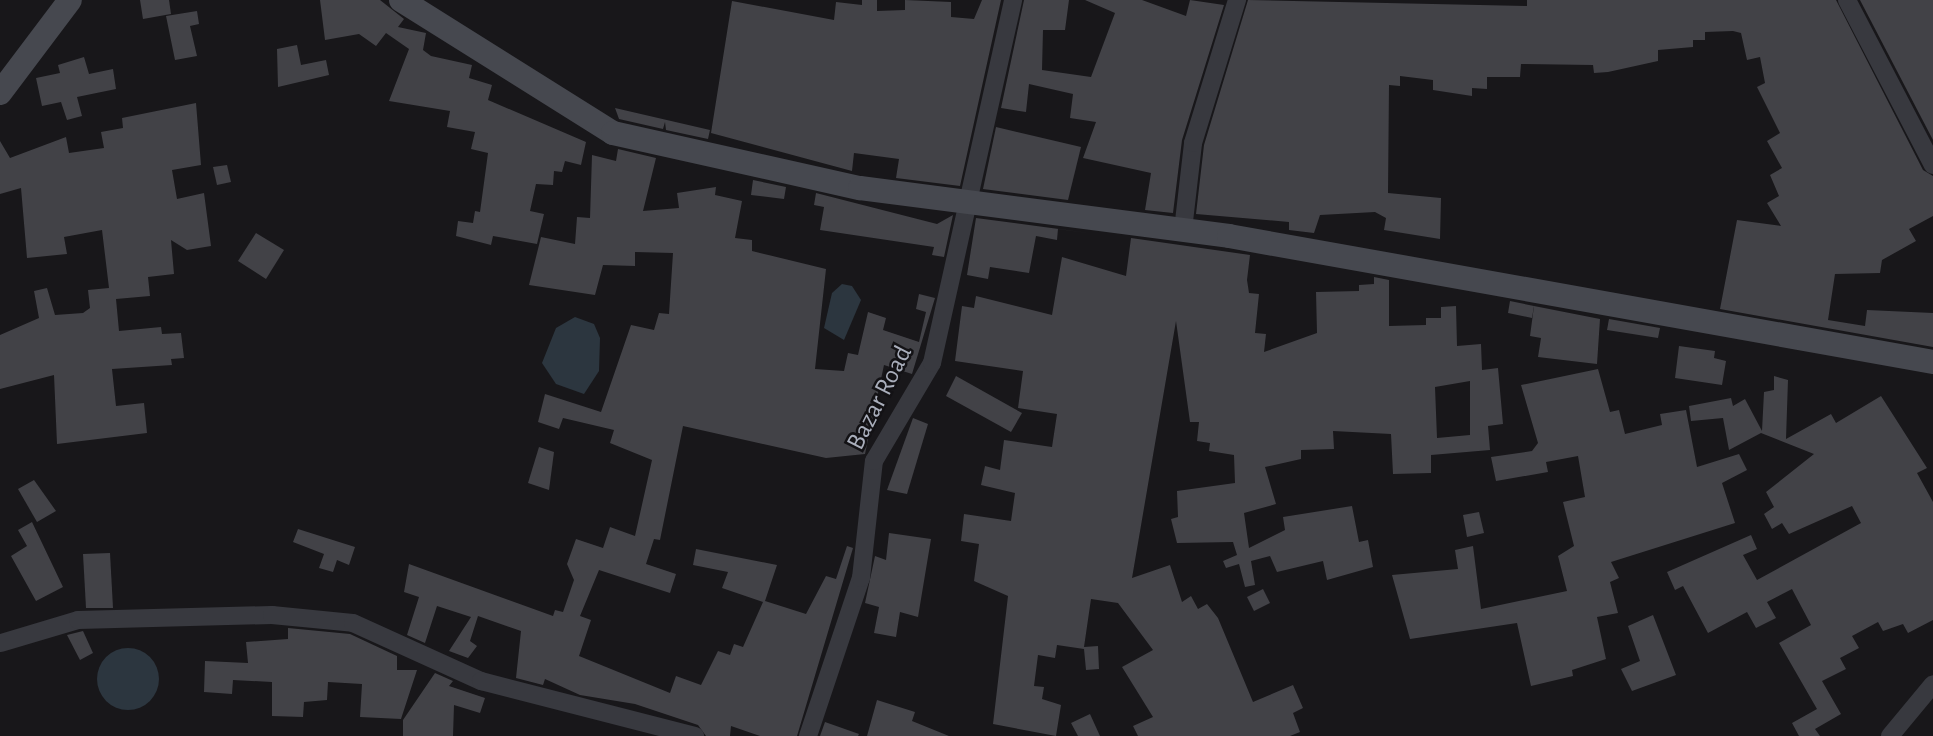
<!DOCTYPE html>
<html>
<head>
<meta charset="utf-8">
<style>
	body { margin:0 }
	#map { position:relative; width:1933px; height:736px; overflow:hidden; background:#18171a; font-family:"Alegreya Sans",sans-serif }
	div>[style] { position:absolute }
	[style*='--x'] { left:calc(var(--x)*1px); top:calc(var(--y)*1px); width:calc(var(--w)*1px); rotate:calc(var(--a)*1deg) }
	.water>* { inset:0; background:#2c363f }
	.round { border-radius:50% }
	.building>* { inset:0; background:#424247 }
	.street>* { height:18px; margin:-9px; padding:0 9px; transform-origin:9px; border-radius:9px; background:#38393f }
	.secondary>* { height:24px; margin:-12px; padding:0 12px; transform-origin:12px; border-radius:12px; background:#46484f }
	span { translate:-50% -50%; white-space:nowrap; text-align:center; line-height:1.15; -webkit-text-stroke:5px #131215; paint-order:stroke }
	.street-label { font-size:26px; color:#a9aebb }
</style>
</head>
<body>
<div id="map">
	<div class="water">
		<div style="clip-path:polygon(842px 284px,852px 286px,861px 300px,844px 340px,824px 328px,832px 293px)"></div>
		<div style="clip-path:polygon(575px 317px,594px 324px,600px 338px,599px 371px,584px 394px,556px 384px,542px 363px,556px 328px)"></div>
		<div class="round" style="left:97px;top:648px;width:62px;height:62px"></div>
	</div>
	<div class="building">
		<div style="clip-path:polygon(140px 0,169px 0,171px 14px,143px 19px)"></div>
		<div style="clip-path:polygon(320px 0,380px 0,404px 19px,398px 27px,426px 33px,423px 50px,431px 56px,472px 65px,469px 78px,492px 85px,488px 100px,586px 142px,581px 165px,565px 161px,562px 172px,554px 171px,553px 185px,536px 184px,530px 211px,544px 214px,537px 244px,493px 236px,491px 245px,456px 236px,458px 221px,473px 223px,475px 211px,480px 212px,488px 153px,471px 149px,475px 132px,447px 127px,450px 111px,389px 101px,409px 49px,386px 33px,376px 46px,359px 34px,325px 40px)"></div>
		<div style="clip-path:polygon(862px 0,877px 0,877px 11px,905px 10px,905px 0,951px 2px,951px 17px,974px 19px,982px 0,1001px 0,960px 186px,896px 178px,899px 159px,854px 153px,852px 171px,711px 133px,732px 1px,834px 20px,836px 2px,862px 5px)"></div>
		<div style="clip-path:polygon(1024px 0,1069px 0,1065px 30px,1043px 30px,1042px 70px,1091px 77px,1115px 13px,1085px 0,1142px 0,1186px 16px,1190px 0,1224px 5px,1182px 140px,1173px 213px,1145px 210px,1151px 173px,1083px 158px,1096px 122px,1070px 118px,1073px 94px,1029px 84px,1026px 112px,1001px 108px)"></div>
		<div style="clip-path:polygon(1248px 0,1527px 6px,1527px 0,1836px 0,1923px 170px,1933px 176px,1933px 216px,1909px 229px,1916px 241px,1882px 260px,1880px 273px,1835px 274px,1828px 320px,1865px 326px,1867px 310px,1933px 313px,1933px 347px,1720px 309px,1737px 220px,1781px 226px,1767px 203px,1779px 196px,1770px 175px,1782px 168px,1767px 141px,1780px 133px,1757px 87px,1765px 83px,1760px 57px,1747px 60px,1741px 33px,1733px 31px,1705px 32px,1705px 40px,1693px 40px,1693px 47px,1658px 50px,1658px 61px,1608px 72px,1594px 73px,1593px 65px,1521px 64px,1520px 77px,1487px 77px,1487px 89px,1472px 88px,1472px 96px,1433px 90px,1433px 80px,1400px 76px,1400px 86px,1389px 85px,1388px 193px,1441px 198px,1440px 239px,1384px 230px,1386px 218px,1375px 212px,1320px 215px,1314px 233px,1289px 230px,1289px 222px,1196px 214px,1204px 145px)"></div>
		<div style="clip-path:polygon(1860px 0,1933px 0,1933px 140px)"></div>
		<div style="clip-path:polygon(197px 11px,199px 24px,190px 26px,197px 56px,175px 60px,166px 16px)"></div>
		<div style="clip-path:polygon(297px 45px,301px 65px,326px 60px,329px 75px,278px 87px,277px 49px)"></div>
		<div style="clip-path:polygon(84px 57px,89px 74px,113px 69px,116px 89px,77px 97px,82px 116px,67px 120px,61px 102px,42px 106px,36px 78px,60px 73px,58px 65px)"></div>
		<div style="clip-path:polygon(196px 103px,201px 165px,172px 170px,177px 199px,204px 193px,211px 246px,187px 250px,171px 240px,174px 274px,148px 277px,150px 296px,116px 299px,119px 331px,161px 327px,162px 334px,181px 333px,184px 358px,171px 359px,172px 365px,112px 369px,116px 406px,144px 403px,147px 433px,57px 444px,54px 375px,0 389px,0 335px,39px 318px,34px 291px,47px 288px,55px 315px,83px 313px,90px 308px,88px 290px,109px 288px,102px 230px,64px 237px,67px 254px,27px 258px,21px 188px,0 194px,0 141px,10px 158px,66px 137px,69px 153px,104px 148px,101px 132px,123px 128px,122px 118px)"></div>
		<div style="clip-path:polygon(615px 108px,710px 130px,708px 139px,666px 130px,665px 122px,663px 129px,619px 119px)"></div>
		<div style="clip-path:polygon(996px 127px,1081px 147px,1068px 200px,983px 189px)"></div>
		<div style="clip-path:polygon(618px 149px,656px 158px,643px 211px,679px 208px,677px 193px,716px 187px,715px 195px,742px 201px,735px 238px,752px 240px,752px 251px,826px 269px,815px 369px,844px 371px,848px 353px,858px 355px,868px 312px,886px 318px,883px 330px,919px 342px,926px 312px,916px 309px,919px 294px,935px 298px,912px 374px,884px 365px,865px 454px,826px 458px,683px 426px,660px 540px,654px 539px,646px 564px,676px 574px,670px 593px,599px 570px,580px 616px,591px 620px,579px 656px,670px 693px,676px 676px,701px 685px,718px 651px,730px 655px,734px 644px,743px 647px,763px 602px,722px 588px,728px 572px,693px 565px,696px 549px,777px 565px,765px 601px,806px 614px,826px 576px,836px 579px,847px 546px,853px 548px,797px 736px,760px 736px,731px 726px,730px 736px,706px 736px,698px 725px,635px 704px,580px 695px,545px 679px,543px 685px,516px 678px,521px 631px,478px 616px,470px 641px,477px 646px,468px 658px,449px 651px,471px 617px,437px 606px,425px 643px,407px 635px,419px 597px,404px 592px,409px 564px,553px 616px,555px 610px,563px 612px,574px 580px,567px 564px,576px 539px,603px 548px,610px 527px,635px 536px,652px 460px,610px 443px,614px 430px,563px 418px,559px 429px,538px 422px,545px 394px,601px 412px,631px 325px,654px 330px,659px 313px,669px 314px,673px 253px,635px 252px,635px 266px,603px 265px,595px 295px,529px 285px,541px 237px,575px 244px,577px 217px,590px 218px,592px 155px,616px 161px)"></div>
		<div style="clip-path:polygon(227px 165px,231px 182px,217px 185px,213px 167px)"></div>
		<div style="clip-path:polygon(753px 180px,786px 187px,784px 199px,751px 195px)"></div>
		<div style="clip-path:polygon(816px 193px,937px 224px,953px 215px,944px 257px,932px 255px,934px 247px,820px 230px,824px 207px,814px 205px)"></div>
		<div style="clip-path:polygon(976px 218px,1096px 234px,1058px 229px,1057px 240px,1036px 236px,1029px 273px,990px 267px,988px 279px,967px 275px)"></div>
		<div style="clip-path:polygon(256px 233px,284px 250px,266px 279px,238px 261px)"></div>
		<div style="clip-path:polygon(evenodd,1131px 238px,1250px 255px,1247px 280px,1249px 293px,1259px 294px,1255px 333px,1266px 334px,1264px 352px,1317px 333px,1316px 292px,1359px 291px,1359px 285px,1374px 284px,1374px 277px,1389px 280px,1389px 326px,1426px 325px,1426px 318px,1441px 318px,1441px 307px,1456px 306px,1457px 346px,1481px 344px,1482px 370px,1498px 368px,1503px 424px,1488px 426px,1490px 450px,1431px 455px,1431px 473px,1393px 474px,1391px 434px,1333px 431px,1334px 449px,1301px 450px,1301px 459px,1265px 467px,1276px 504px,1244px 513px,1249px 548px,1285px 530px,1283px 517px,1352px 506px,1359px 542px,1368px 540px,1373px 567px,1327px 580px,1323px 561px,1277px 572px,1270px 556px,1251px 561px,1255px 585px,1245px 587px,1239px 564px,1226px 568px,1223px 561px,1237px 555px,1233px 542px,1177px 543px,1171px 519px,1178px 517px,1177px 491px,1235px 483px,1234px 455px,1209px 451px,1210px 443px,1197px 441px,1199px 422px,1190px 422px,1176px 321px,1132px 578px,1170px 565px,1182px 602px,1191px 596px,1198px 609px,1207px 604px,1218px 618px,1253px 702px,1293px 685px,1303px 708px,1293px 713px,1300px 732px,1290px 736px,1138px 736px,1133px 726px,1153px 717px,1122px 667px,1153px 650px,1118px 603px,1091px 599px,1084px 647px,1098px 646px,1099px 669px,1086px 670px,1084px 649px,1057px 645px,1055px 658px,1038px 655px,1034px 686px,1044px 687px,1042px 699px,1061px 705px,1056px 736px,993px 724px,1008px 596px,974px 581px,979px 544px,961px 541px,964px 514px,1011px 521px,1015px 493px,981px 485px,985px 466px,1000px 470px,1004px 440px,1052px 447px,1057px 414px,1018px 408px,1023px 371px,955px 361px,962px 306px,974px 308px,976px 296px,1052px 315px,1062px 257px,1126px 276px,1131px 238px,1470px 381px,1470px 435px,1437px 438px,1435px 387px,1470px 381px)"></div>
		<div style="clip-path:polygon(1510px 301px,1534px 306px,1532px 318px,1508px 313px)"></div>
		<div style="clip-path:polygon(1534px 306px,1600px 319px,1597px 364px,1538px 357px,1541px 338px,1530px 336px)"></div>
		<div style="clip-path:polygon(1609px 319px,1660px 328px,1658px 338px,1607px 330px)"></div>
		<div style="clip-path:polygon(1679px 346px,1715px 351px,1714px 358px,1726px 361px,1722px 385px,1675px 378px)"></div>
		<div style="clip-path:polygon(1598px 369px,1610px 412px,1619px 410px,1625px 434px,1662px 425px,1660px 414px,1686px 410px,1697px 467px,1739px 454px,1747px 470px,1722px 483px,1735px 523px,1611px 562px,1619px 578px,1610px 582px,1618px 613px,1597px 617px,1606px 659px,1572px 670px,1573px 676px,1531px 686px,1517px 623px,1410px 639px,1392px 575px,1458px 569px,1455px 550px,1473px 546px,1481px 609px,1567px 591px,1558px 556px,1574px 546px,1563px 502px,1585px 497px,1578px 456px,1546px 462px,1548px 472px,1496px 481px,1491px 457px,1532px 451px,1538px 443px,1521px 385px)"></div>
		<div style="clip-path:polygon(956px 376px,1022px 413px,1011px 432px,946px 396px)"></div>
		<div style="clip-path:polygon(1774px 376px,1788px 380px,1786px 439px,1831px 414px,1836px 423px,1881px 396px,1927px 468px,1917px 473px,1933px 502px,1933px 620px,1908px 633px,1903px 624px,1883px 631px,1878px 622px,1852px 636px,1859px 648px,1840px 658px,1846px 669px,1822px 681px,1841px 714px,1815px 729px,1820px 736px,1799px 736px,1792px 723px,1817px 709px,1779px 643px,1811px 625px,1792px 589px,1767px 602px,1776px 618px,1756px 628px,1747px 612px,1708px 633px,1683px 586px,1675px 590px,1667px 572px,1751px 535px,1757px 549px,1743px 555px,1757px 580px,1861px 523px,1852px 506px,1789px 534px,1782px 523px,1772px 529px,1764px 514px,1774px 507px,1766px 492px,1814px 454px,1761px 433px,1729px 450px,1723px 418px,1691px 421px,1689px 406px,1731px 398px,1733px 406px,1745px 399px,1762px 431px,1764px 392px,1774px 390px)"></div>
		<div style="clip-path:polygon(913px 418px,928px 424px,907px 494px,887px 490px)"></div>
		<div style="clip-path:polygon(539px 447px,554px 452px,549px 490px,528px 483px)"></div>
		<div style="clip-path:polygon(34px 480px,56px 511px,37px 522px,18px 489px)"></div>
		<div style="clip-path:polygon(1479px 512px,1484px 533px,1467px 537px,1463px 515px)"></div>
		<div style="clip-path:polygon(32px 522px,63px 587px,36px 601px,11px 556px,27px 546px,18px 530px)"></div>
		<div style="clip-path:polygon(298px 529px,355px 547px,349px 565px,337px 560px,333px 572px,319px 568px,324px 554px,293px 542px)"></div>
		<div style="clip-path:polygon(889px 533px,931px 539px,918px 617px,900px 612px,896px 637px,874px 633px,879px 607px,865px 603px,875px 556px,886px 560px)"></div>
		<div style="clip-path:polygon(110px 553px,113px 608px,86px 608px,83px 554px)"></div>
		<div style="clip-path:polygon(1263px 589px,1270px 603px,1254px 611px,1247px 597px)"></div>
		<div style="clip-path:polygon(1653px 615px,1676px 675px,1632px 691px,1621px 669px,1640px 661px,1628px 626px)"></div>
		<div style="clip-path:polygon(288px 628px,350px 634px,397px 656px,397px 670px,417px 670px,401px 719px,360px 717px,362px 684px,328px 682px,327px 700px,304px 702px,303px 717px,272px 716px,272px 682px,233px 680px,232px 694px,204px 692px,205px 661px,248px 663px,246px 642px,288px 639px)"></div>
		<div style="clip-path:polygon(83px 631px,93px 653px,80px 660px,67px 635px)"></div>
		<div style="clip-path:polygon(435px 673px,453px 681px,449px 686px,485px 698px,480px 713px,454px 705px,453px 736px,403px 736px,403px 720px)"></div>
		<div style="clip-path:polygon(877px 700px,915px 712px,912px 721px,949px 736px,867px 736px)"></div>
		<div style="clip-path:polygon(1090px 714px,1100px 736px,1078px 736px,1071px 723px)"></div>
		<div style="clip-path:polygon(825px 722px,859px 734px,858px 736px,820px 736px)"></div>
	</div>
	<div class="street">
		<div style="--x:1847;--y:0;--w:186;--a:62.5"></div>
		<div style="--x:1183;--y:230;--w:88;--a:-83.4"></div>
		<div style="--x:1193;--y:143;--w:150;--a:-72.9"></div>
		<div style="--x:1;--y:643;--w:80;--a:-16.6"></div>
		<div style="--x:78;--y:620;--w:194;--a:-1.5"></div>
		<div style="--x:272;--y:615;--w:81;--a:5.6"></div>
		<div style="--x:353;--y:623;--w:141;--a:24.4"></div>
		<div style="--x:481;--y:681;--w:221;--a:14.4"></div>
		<div style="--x:808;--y:736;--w:167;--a:-71.5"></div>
		<div style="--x:861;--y:578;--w:118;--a:-83.7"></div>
		<div style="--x:874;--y:461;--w:114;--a:-59.4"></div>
		<div style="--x:932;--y:363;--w:372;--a:-77.4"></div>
		<div style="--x:1890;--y:736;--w:67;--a:-50.4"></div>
	</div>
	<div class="secondary">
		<div style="--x:401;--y:0;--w:250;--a:32.1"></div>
		<div style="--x:613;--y:133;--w:253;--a:12.6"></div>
		<div style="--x:860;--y:188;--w:372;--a:7.4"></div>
		<div style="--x:1229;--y:236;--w:715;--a:10.15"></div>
		<div style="--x:0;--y:93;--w:116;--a:-53"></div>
	</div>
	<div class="street-label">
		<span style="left:880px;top:398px;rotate:-63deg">Bazar Road</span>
	</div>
</div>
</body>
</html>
